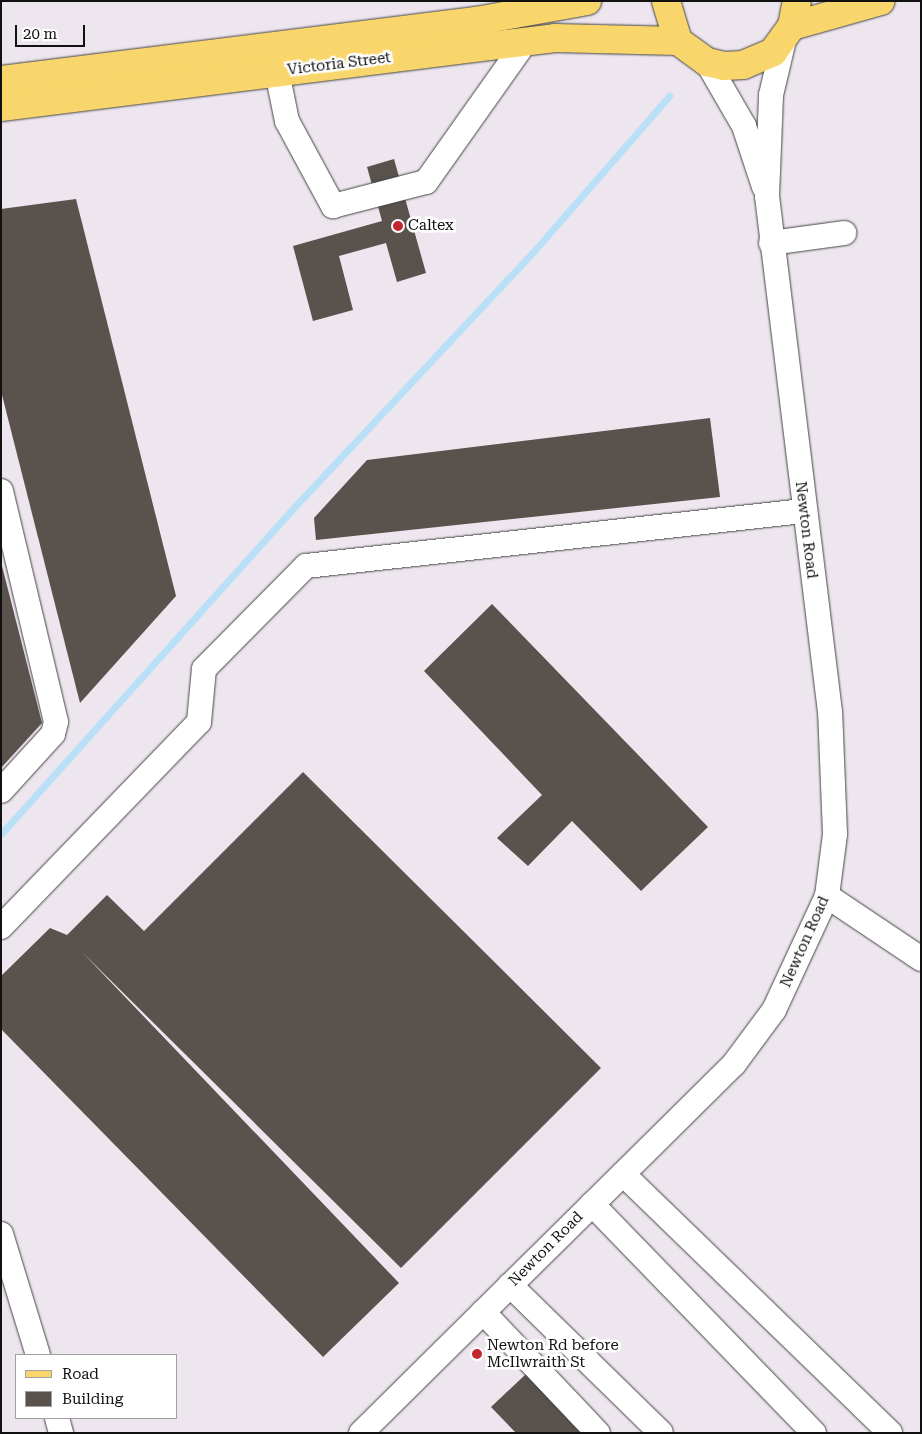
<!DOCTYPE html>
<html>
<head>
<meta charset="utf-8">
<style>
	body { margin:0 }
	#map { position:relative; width:922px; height:1434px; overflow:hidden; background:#fffdf5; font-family:"Roboto Serif",serif }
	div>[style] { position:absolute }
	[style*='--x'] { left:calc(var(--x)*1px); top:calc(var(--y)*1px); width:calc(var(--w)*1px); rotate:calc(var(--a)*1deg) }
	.industrial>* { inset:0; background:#eee6ef }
	.stream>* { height:7px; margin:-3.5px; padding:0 3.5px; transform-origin:3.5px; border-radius:3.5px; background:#b9e0f7 }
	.building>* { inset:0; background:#5a524d }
	.roads { filter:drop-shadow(0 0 1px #444) drop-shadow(0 0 1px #444) }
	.minor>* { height:24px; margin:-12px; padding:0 12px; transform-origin:12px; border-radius:12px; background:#fff }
	.major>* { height:28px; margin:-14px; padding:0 14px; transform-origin:14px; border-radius:14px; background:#f9d66b }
	.dots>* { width:14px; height:14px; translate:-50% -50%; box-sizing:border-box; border:2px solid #fff; border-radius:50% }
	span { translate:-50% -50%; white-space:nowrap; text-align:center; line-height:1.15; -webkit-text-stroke:5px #fff; paint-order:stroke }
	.street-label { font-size:15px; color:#111 }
	.poi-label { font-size:15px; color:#111 }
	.left { translate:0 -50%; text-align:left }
	.frame { position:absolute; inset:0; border:2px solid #111; pointer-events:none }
	.legend { position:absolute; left:15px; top:1354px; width:162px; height:65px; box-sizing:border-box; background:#fff; border:1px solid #a0a0a0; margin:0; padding:6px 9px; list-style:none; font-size:15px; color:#111 }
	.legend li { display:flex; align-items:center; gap:10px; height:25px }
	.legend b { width:25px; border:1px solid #a0a0a0 }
	.scale { position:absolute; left:15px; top:25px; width:70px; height:22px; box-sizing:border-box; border:2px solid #111; border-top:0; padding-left:6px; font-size:15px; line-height:18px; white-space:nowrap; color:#111; -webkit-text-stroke:4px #fff; paint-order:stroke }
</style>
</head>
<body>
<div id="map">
	<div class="industrial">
		<div style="clip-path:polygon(evenodd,1px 1px,921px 1px,921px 1433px,1px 1433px,1px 1px,16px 1355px,176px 1355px,176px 1418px,16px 1418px,16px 1355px)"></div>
	</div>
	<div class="stream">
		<div style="--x:1;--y:834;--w:449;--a:-48.1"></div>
		<div style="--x:301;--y:500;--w:341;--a:-46.9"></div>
		<div style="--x:534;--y:251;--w:206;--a:-48.9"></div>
	</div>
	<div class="building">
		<div style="clip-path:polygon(394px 159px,426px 273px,397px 282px,386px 243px,339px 256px,353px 310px,313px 321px,293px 246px,382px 221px,367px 167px)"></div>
		<div style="clip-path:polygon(76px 199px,176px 596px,80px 703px,1px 391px,1px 209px)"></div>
		<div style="clip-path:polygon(710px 418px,720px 497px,316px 540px,314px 518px,367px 460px)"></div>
		<div style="clip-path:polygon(1px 562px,42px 723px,1px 768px)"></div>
		<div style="clip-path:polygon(492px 604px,708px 827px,641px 891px,572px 821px,528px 866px,497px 838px,542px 795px,424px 671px)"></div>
		<div style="clip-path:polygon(303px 772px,601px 1068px,401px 1268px,83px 953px,399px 1283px,323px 1357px,1px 1029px,1px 976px,50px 928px,67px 935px,107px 895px,144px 931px)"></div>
		<div style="clip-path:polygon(526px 1374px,583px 1433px,516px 1433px,491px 1407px)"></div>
	</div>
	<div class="roads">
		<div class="minor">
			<div style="--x:707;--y:62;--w:74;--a:60"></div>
			<div style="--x:744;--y:126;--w:64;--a:71.8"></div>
			<div style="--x:277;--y:72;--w:50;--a:78.5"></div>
			<div style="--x:287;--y:121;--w:97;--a:61.6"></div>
			<div style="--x:333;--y:206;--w:96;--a:-14.5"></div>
			<div style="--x:426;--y:182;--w:173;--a:-54.7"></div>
			<div style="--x:771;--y:243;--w:74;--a:-7.8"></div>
			<div style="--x:1;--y:491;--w:237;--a:76.6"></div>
			<div style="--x:56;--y:722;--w:12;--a:104"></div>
			<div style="--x:53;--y:734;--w:77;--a:132.4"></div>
			<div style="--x:827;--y:896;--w:113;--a:33.8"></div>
			<div style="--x:1;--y:927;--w:285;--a:-46"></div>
			<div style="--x:199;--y:722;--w:53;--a:-84.6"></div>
			<div style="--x:204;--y:669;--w:145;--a:-45.3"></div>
			<div style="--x:306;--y:566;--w:500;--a:-6.31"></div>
			<div style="--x:623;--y:1174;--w:372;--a:44.1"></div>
			<div style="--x:592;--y:1204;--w:319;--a:45.9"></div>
			<div style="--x:1;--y:1234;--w:127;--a:73"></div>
			<div style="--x:510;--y:1285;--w:211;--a:44.4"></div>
			<div style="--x:483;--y:1312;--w:167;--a:46.5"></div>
			<div style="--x:57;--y:1418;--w:16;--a:75"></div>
			<div style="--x:361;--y:1433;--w:525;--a:-44.69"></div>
			<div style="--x:734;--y:1064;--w:67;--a:-53.5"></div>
			<div style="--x:774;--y:1010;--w:126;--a:-65.1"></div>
			<div style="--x:827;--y:896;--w:63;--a:-82.6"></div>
			<div style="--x:835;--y:834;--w:122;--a:-92.3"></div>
			<div style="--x:830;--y:712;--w:520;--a:-96.96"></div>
			<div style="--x:767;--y:196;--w:101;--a:-87.7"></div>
			<div style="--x:771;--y:95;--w:57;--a:-76.7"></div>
		</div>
		<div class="major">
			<div style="--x:666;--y:1;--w:42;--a:73.3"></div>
			<div style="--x:678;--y:41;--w:36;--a:36"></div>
			<div style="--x:707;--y:62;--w:18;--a:13"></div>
			<div style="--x:725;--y:66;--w:18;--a:-3"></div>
			<div style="--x:743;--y:65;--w:33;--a:-23"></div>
			<div style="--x:773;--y:52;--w:32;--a:-54"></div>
			<div style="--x:792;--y:26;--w:25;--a:-79"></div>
			<div style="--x:792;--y:26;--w:92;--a:-15.7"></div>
			<div style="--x:1;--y:80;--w:479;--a:-7.1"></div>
			<div style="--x:476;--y:21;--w:113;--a:-10.2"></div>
			<div style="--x:1;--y:107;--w:558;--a:-7.1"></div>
			<div style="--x:555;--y:38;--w:123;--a:1.4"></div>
		</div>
	</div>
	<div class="dots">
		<div style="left:398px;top:226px;background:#c4262e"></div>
		<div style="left:477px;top:1354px;background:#c4262e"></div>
	</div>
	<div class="street-label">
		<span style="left:339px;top:64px;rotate:-7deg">Victoria Street</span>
		<span style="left:806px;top:530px;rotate:83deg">Newton Road</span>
		<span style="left:805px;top:942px;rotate:-66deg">Newton Road</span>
		<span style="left:546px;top:1249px;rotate:-45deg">Newton Road</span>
	</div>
	<div class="poi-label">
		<span class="left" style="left:408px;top:226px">Caltex</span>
		<span class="left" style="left:487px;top:1354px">Newton Rd before<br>McIlwraith St</span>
	</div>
	<div class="frame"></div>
	<ul class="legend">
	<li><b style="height:6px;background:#f9d66b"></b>Road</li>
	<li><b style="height:14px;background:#5a524d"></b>Building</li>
	</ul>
	<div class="scale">20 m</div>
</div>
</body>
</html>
